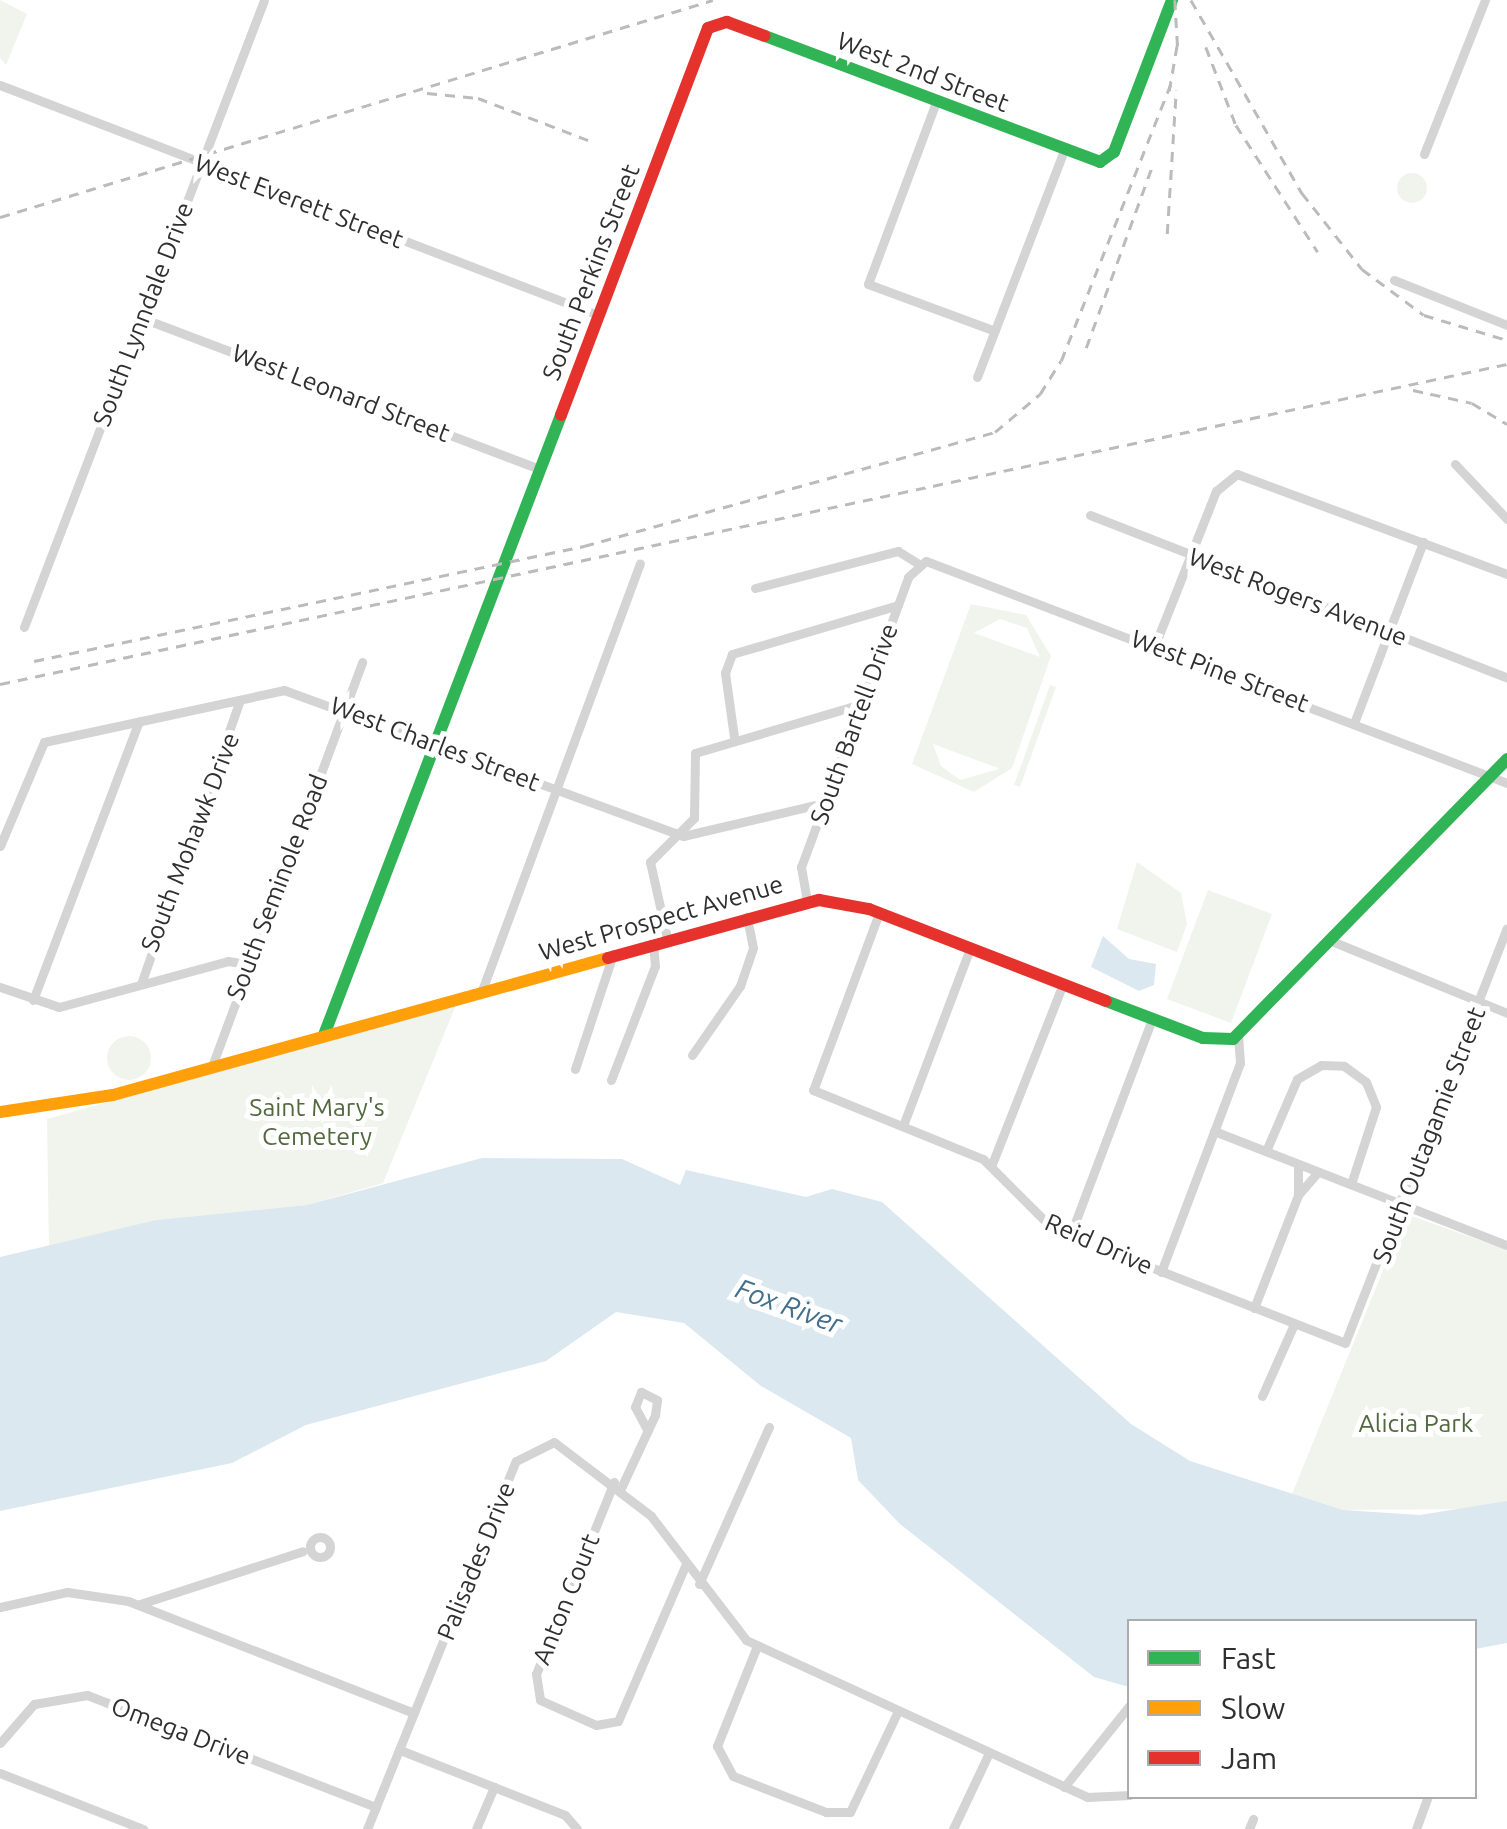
<!DOCTYPE html>
<html>
<head>
<meta charset="utf-8">
<style>
	body { margin:0 }
	#map { position:relative; width:1507px; height:1829px; overflow:hidden; background:#fff; font-family:Ubuntu,sans-serif }
	div>[style] { position:absolute }
	[style*='--x'] { left:calc(var(--x)*1px); top:calc(var(--y)*1px); width:calc(var(--w)*1px); rotate:calc(var(--a)*1deg) }
	.green>* { inset:0; background:#f1f4ed }
	.round { border-radius:50% }
	.water>* { inset:0; background:#dbe8f0 }
	.street>* { height:9px; margin:-4.5px; padding:0 4.5px; transform-origin:4.5px; border-radius:4.5px; background:#d4d4d4 }
	.street>.ring { margin:-4.5px; padding:0; box-sizing:content-box; background:none; border:9px solid #d4d4d4; border-radius:50% }
	.fast>* { height:12px; margin:-6px; padding:0 6px; transform-origin:6px; border-radius:6px; background:#30b455 }
	.slow>* { height:12px; margin:-6px; padding:0 6px; transform-origin:6px; border-radius:6px; background:#ff9f0a }
	.jam>* { height:12px; margin:-6px; padding:0 6px; transform-origin:6px; border-radius:6px; background:#e5322d }
	.rail>* { height:2.5px; margin-top:-1.25px; transform-origin:0; background:repeating-linear-gradient(90deg,#bbb 0 10px,transparent 0 18px) }
	span { translate:-50% -50%; white-space:nowrap; text-align:center; line-height:1.15; -webkit-text-stroke:10px #fff; paint-order:stroke }
	.street-label { font-size:25px; color:#2f2f2f }
	.park-label { font-size:25px; color:#52683f }
	.water-label { font-size:28px; color:#426f8c; font-style:italic }
	.legend { position:absolute; left:1127px; top:1619px; width:350px; height:180px; box-sizing:border-box; background:#fff; border:2px solid #acacac; margin:0; padding:12px 18px; list-style:none; font-size:30px; color:#2f2f2f }
	.legend li { display:flex; align-items:center; gap:20px; height:50px }
	.legend b { width:50px; border:2px solid #acacac }
</style>
</head>
<body>
<div id="map">
	<div class="green">
		<div style="clip-path:polygon(0 0,27px 14px,6px 65px,0 58px)"></div>
		<div class="round" style="left:1397px;top:173px;width:30px;height:30px"></div>
		<div style="clip-path:polygon(evenodd,971px 604px,1026px 615px,1051px 656px,1012px 768px,974px 792px,912px 764px,971px 604px,1000px 619px,1027px 628px,1040px 657px,974px 633px,1000px 619px,971px 604px,933px 744px,998px 768px,999px 769px,960px 780px,941px 766px,933px 744px)"></div>
		<div style="clip-path:polygon(1050px 685px,1056px 687px,1020px 787px,1014px 785px)"></div>
		<div style="clip-path:polygon(1137px 862px,1181px 893px,1187px 924px,1177px 952px,1117px 929px)"></div>
		<div style="clip-path:polygon(1208px 890px,1272px 914px,1231px 1023px,1167px 999px)"></div>
		<div style="clip-path:polygon(456px 1005px,383px 1183px,307px 1205px,156px 1220px,49px 1250px,47px 1119px)"></div>
		<div class="round" style="left:107px;top:1036px;width:44px;height:44px"></div>
		<div style="clip-path:polygon(1406px 1214px,1507px 1250px,1507px 1501px,1484px 1509px,1343px 1510px,1292px 1494px)"></div>
	</div>
	<div class="water">
		<div style="clip-path:polygon(1103px 936px,1129px 959px,1156px 964px,1154px 985px,1139px 991px,1091px 967px)"></div>
		<div style="clip-path:polygon(482px 1158px,622px 1159px,680px 1185px,686px 1170px,806px 1197px,832px 1189px,882px 1202px,1131px 1424px,1190px 1461px,1343px 1510px,1420px 1515px,1507px 1501px,1507px 1643px,1475px 1649px,1474px 1622px,1130px 1622px,1129px 1687px,1094px 1677px,900px 1524px,858px 1480px,851px 1438px,761px 1386px,684px 1323px,616px 1312px,546px 1361px,306px 1425px,232px 1463px,0 1511px,0 1257px,156px 1220px,307px 1205px)"></div>
	</div>
	<div class="street">
		<div style="--x:0;--y:85;--w:641;--a:21.04"></div>
		<div style="--x:936;--y:102;--w:194;--a:110.5"></div>
		<div style="--x:868;--y:284;--w:135;--a:20.3"></div>
		<div style="--x:1424;--y:154;--w:166;--a:-68.4"></div>
		<div style="--x:1394;--y:280;--w:122;--a:21.7"></div>
		<div style="--x:142;--y:318;--w:426;--a:20.8"></div>
		<div style="--x:977;--y:377;--w:243;--a:-69"></div>
		<div style="--x:1455;--y:464;--w:76;--a:46.6"></div>
		<div style="--x:1090;--y:515;--w:448;--a:21.3"></div>
		<div style="--x:755;--y:588;--w:148;--a:-14.5"></div>
		<div style="--x:898;--y:551;--w:25;--a:32"></div>
		<div style="--x:24;--y:627;--w:671;--a:-69.05"></div>
		<div style="--x:1155;--y:645;--w:166;--a:-68.4"></div>
		<div style="--x:1216;--y:491;--w:27;--a:-39"></div>
		<div style="--x:1237;--y:474;--w:288;--a:20.3"></div>
		<div style="--x:1354;--y:723;--w:194;--a:-69.1"></div>
		<div style="--x:734;--y:737;--w:65;--a:-98"></div>
		<div style="--x:725;--y:673;--w:20;--a:-70"></div>
		<div style="--x:732;--y:654;--w:173;--a:-16.4"></div>
		<div style="--x:0;--y:846;--w:113;--a:-67.1"></div>
		<div style="--x:44;--y:742;--w:246;--a:-12.2"></div>
		<div style="--x:284;--y:690;--w:425;--a:20.1"></div>
		<div style="--x:683;--y:836;--w:145;--a:-13.2"></div>
		<div style="--x:807;--y:901;--w:35;--a:-100"></div>
		<div style="--x:801;--y:867;--w:309;--a:-69.7"></div>
		<div style="--x:908;--y:577;--w:24;--a:-42"></div>
		<div style="--x:926;--y:561;--w:622;--a:20.91"></div>
		<div style="--x:879;--y:913;--w:189;--a:110.4"></div>
		<div style="--x:813;--y:1090;--w:183;--a:22.1"></div>
		<div style="--x:983;--y:1159;--w:99;--a:45"></div>
		<div style="--x:1053;--y:1229;--w:313;--a:21.3"></div>
		<div style="--x:1345;--y:1343;--w:445;--a:-68.7"></div>
		<div style="--x:667;--y:938;--w:78;--a:-102.6"></div>
		<div style="--x:650;--y:862;--w:62;--a:-45"></div>
		<div style="--x:694;--y:818;--w:65;--a:-89.1"></div>
		<div style="--x:695;--y:753;--w:173;--a:-16.4"></div>
		<div style="--x:1334;--y:942;--w:187;--a:22.3"></div>
		<div style="--x:141;--y:984;--w:301;--a:-70.8"></div>
		<div style="--x:0;--y:987;--w:62;--a:18.7"></div>
		<div style="--x:59;--y:1007;--w:175;--a:-15.2"></div>
		<div style="--x:228;--y:961;--w:19;--a:9"></div>
		<div style="--x:481;--y:993;--w:458;--a:-69.7"></div>
		<div style="--x:33;--y:1000;--w:298;--a:-69.2"></div>
		<div style="--x:692;--y:1055;--w:84;--a:-55.2"></div>
		<div style="--x:740;--y:986;--w:40;--a:-71.1"></div>
		<div style="--x:753;--y:948;--w:32;--a:-101"></div>
		<div style="--x:212;--y:1066;--w:431;--a:-69.6"></div>
		<div style="--x:575;--y:1069;--w:121;--a:-71.7"></div>
		<div style="--x:611;--y:1080;--w:122;--a:-68.9"></div>
		<div style="--x:655;--y:966;--w:24;--a:-95"></div>
		<div style="--x:904;--y:1123;--w:187;--a:-69.3"></div>
		<div style="--x:1214;--y:1131;--w:314;--a:21.3"></div>
		<div style="--x:1266;--y:1151;--w:78;--a:-66.7"></div>
		<div style="--x:1297;--y:1079;--w:28;--a:-30"></div>
		<div style="--x:1321;--y:1065;--w:23;--a:2"></div>
		<div style="--x:1344;--y:1066;--w:27;--a:36"></div>
		<div style="--x:1366;--y:1082;--w:27;--a:68"></div>
		<div style="--x:1376;--y:1107;--w:81;--a:108"></div>
		<div style="--x:992;--y:1164;--w:193;--a:-68.5"></div>
		<div style="--x:1298;--y:1195;--w:31;--a:-90"></div>
		<div style="--x:1070;--y:1236;--w:232;--a:-69.3"></div>
		<div style="--x:1161;--y:1272;--w:223;--a:-69.3"></div>
		<div style="--x:1240;--y:1063;--w:26;--a:-94"></div>
		<div style="--x:1254;--y:1308;--w:121;--a:-68.7"></div>
		<div style="--x:1298;--y:1195;--w:30;--a:-49"></div>
		<div style="--x:1262;--y:1396;--w:79;--a:-66"></div>
		<div style="--x:614;--y:1482;--w:207;--a:112.1"></div>
		<div style="--x:536;--y:1674;--w:26;--a:81"></div>
		<div style="--x:540;--y:1700;--w:61;--a:24.1"></div>
		<div style="--x:596;--y:1725;--w:22;--a:-10"></div>
		<div style="--x:618;--y:1721;--w:171;--a:-66.6"></div>
		<div style="--x:621;--y:1488;--w:81;--a:-65"></div>
		<div style="--x:655;--y:1415;--w:15;--a:-82"></div>
		<div style="--x:657;--y:1400;--w:18;--a:-153"></div>
		<div style="--x:641;--y:1392;--w:16;--a:112"></div>
		<div style="--x:635;--y:1407;--w:26;--a:62"></div>
		<div class="ring" style="left:310px;top:1537px;width:11px;height:11px"></div>
		<div style="--x:699;--y:1584;--w:172;--a:-66"></div>
		<div style="--x:140;--y:1604;--w:171;--a:-18"></div>
		<div style="--x:0;--y:1607;--w:69;--a:-12.6"></div>
		<div style="--x:67;--y:1592;--w:62;--a:8.4"></div>
		<div style="--x:128;--y:1601;--w:307;--a:21.4"></div>
		<div style="--x:757;--y:1646;--w:108;--a:111.8"></div>
		<div style="--x:717;--y:1746;--w:34;--a:62"></div>
		<div style="--x:733;--y:1776;--w:100;--a:21.2"></div>
		<div style="--x:826;--y:1812;--w:24;--a:0"></div>
		<div style="--x:850;--y:1812;--w:112;--a:-64.6"></div>
		<div style="--x:0;--y:1743;--w:52;--a:-48.9"></div>
		<div style="--x:34;--y:1704;--w:54;--a:-9.6"></div>
		<div style="--x:87;--y:1695;--w:310;--a:21.2"></div>
		<div style="--x:400;--y:1750;--w:177;--a:21.5"></div>
		<div style="--x:565;--y:1815;--w:18;--a:49"></div>
		<div style="--x:0;--y:1773;--w:154;--a:21.4"></div>
		<div style="--x:1064;--y:1787;--w:105;--a:-51.2"></div>
		<div style="--x:367;--y:1829;--w:397;--a:-68"></div>
		<div style="--x:516;--y:1461;--w:42;--a:-26.6"></div>
		<div style="--x:554;--y:1442;--w:122;--a:37.3"></div>
		<div style="--x:651;--y:1516;--w:156;--a:52.5"></div>
		<div style="--x:746;--y:1640;--w:375;--a:24.7"></div>
		<div style="--x:1087;--y:1797;--w:43;--a:-2.7"></div>
		<div style="--x:476;--y:1829;--w:46;--a:-66.8"></div>
		<div style="--x:953;--y:1829;--w:84;--a:-64.7"></div>
		<div style="--x:1249;--y:1829;--w:11;--a:-68"></div>
		<div style="--x:1416;--y:1829;--w:35;--a:-70"></div>
	</div>
	<div class="fast">
		<div style="--x:765;--y:36;--w:358;--a:20.6"></div>
		<div style="--x:1100;--y:162;--w:17;--a:-36"></div>
		<div style="--x:1114;--y:152;--w:163;--a:-69.1"></div>
		<div style="--x:1106;--y:1001;--w:104;--a:20.9"></div>
		<div style="--x:1203;--y:1038;--w:30;--a:2"></div>
		<div style="--x:1233;--y:1039;--w:392;--a:-45.6"></div>
		<div style="--x:324;--y:1035;--w:664;--a:-69.08"></div>
	</div>
	<div class="slow">
		<div style="--x:0;--y:1112;--w:114;--a:-8.6"></div>
		<div style="--x:113;--y:1095;--w:514;--a:-15.47"></div>
	</div>
	<div class="jam">
		<div style="--x:561;--y:415;--w:414;--a:-69.2"></div>
		<div style="--x:708;--y:28;--w:20;--a:-18"></div>
		<div style="--x:727;--y:22;--w:40;--a:20.2"></div>
		<div style="--x:608;--y:958;--w:219;--a:-15.4"></div>
		<div style="--x:819;--y:900;--w:51;--a:10.2"></div>
		<div style="--x:869;--y:909;--w:254;--a:21.2"></div>
	</div>
	<div class="rail">
		<div style="--x:1175;--y:0;--w:50;--a:86.6"></div>
		<div style="--x:1191;--y:0;--w:223;--a:60.1"></div>
		<div style="--x:1302;--y:193;--w:97;--a:51.7"></div>
		<div style="--x:1362;--y:269;--w:77;--a:36.6"></div>
		<div style="--x:1424;--y:315;--w:87;--a:16.8"></div>
		<div style="--x:1206;--y:47;--w:84;--a:69"></div>
		<div style="--x:1236;--y:125;--w:151;--a:57.2"></div>
		<div style="--x:1169;--y:91;--w:53;--a:-80.2"></div>
		<div style="--x:427;--y:93;--w:51;--a:5.6"></div>
		<div style="--x:478;--y:98;--w:118;--a:20.9"></div>
		<div style="--x:0;--y:217;--w:745;--a:-16.93"></div>
		<div style="--x:1167;--y:234;--w:144;--a:-86.4"></div>
		<div style="--x:1086;--y:348;--w:190;--a:-70"></div>
		<div style="--x:1413;--y:390;--w:60;--a:12.4"></div>
		<div style="--x:1472;--y:403;--w:41;--a:31"></div>
		<div style="--x:34;--y:661;--w:562;--a:-11.81"></div>
		<div style="--x:584;--y:546;--w:427;--a:-15.5"></div>
		<div style="--x:995;--y:432;--w:59;--a:-40.2"></div>
		<div style="--x:1040;--y:394;--w:39;--a:-58"></div>
		<div style="--x:1061;--y:361;--w:302;--a:-68.4"></div>
		<div style="--x:0;--y:684;--w:1541;--a:-11.99"></div>
	</div>
	<div class="street-label">
		<span style="left:923px;top:72px;rotate:21deg">West 2nd Street</span>
		<span style="left:299px;top:201px;rotate:21deg">West Everett Street</span>
		<span style="left:591px;top:272px;rotate:-69deg">South Perkins Street</span>
		<span style="left:143px;top:314px;rotate:-69deg">South Lynndale Drive</span>
		<span style="left:341px;top:393px;rotate:21deg">West Leonard Street</span>
		<span style="left:1298px;top:597px;rotate:21deg">West Rogers Avenue</span>
		<span style="left:1220px;top:671px;rotate:21deg">West Pine Street</span>
		<span style="left:854px;top:724px;rotate:-70deg">South Bartell Drive</span>
		<span style="left:435px;top:744px;rotate:21deg">West Charles Street</span>
		<span style="left:190px;top:842px;rotate:-69deg">South Mohawk Drive</span>
		<span style="left:277px;top:887px;rotate:-69deg">South Seminole Road</span>
		<span style="left:661px;top:918px;rotate:-16deg">West Prospect Avenue</span>
		<span style="left:1429px;top:1135px;rotate:-69deg">South Outagamie Street</span>
		<span style="left:1099px;top:1244px;rotate:24deg">Reid Drive</span>
		<span style="left:476px;top:1561px;rotate:-68deg">Palisades Drive</span>
		<span style="left:566px;top:1599px;rotate:-68deg">Anton Court</span>
		<span style="left:181px;top:1731px;rotate:21deg">Omega Drive</span>
	</div>
	<div class="park-label">
		<span style="left:317px;top:1122px">Saint Mary's<br>Cemetery</span>
		<span style="left:1416px;top:1423px">Alicia Park</span>
	</div>
	<div class="water-label">
		<span style="left:789px;top:1306px;rotate:20deg">Fox River</span>
	</div>
	<ul class="legend">
	<li><b style="height:12px;background:#30b455"></b>Fast</li>
	<li><b style="height:12px;background:#ff9f0a"></b>Slow</li>
	<li><b style="height:12px;background:#e5322d"></b>Jam</li>
	</ul>
</div>
</body>
</html>
